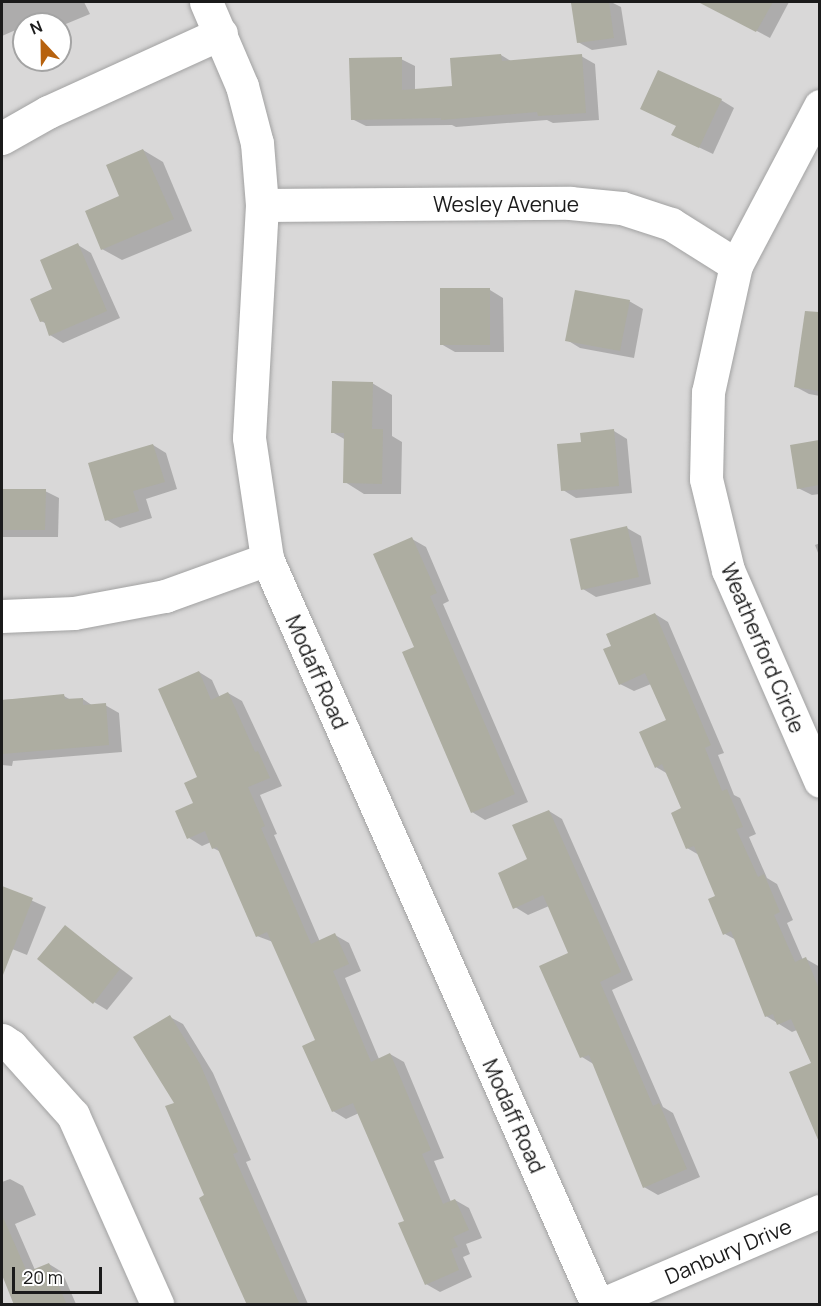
<!DOCTYPE html>
<html>
<head>
<meta charset="utf-8">
<style>
	body { margin:0 }
	#map { position:relative; width:821px; height:1306px; overflow:hidden; background:#eaece1; font-family:Manrope,sans-serif }
	div>[style] { position:absolute }
	[style*='--x'] { left:calc(var(--x)*1px); top:calc(var(--y)*1px); width:calc(var(--w)*1px); rotate:calc(var(--a)*1deg) }
	.residential>* { inset:0; background:#d9d8d8 }
	.shadow>* { inset:0; background:#0003 }
	.building>* { inset:0; background:#adada1 }
	.roads { filter:drop-shadow(0 0 2px #a2a2a2) drop-shadow(0 0 2px #a2a2a2) }
	.minor>* { height:33px; margin:-16.5px; padding:0 16.5px; transform-origin:16.5px; border-radius:16.5px; background:#fff }
	span { translate:-50% -50%; white-space:nowrap; text-align:center; line-height:1.15; -webkit-text-stroke:5px #fff; paint-order:stroke }
	.street-label { font-size:21px; color:#1b1b1b }
	.frame { position:absolute; inset:0; border:3px solid #1b1b1b; pointer-events:none }
	.north { position:absolute; left:12px; top:12px; width:60px; height:60px; box-sizing:border-box; background:#fff; border:2px solid #a4a4a4; border-radius:50%; rotate:338deg; font-size:16px; font-weight:700; line-height:24px; text-align:center; color:#1b1b1b }
	.north::after { content:''; display:block; margin:auto; width:21px; height:27px; background:#b7620e; clip-path:polygon(50% 0,100% 100%,50% 72%,0 100%) }
	.scale { position:absolute; left:12px; top:1267px; width:90px; height:27px; box-sizing:border-box; border:3px solid #1b1b1b; border-top:0; padding-left:8px; font-size:18px; line-height:21px; white-space:nowrap; color:#1b1b1b; -webkit-text-stroke:4px #fff; paint-order:stroke }
</style>
</head>
<body>
<div id="map">
	<div class="residential">
		<div style="clip-path:polygon(evenodd,2px 2px,819px 2px,819px 1304px,2px 1304px,2px 2px,24px 24px,60px 24px,60px 60px,24px 60px,24px 24px)"></div>
	</div>
	<div class="shadow">
		<div style="clip-path:polygon(2px 2px,84px 2px,90px 14px,61px 26px,45px 17px,2px 36px)"></div>
		<div style="clip-path:polygon(595px 2px,611px 2px,621px 7px,627px 45px,592px 50px,578px 42px,573px 5px)"></div>
		<div style="clip-path:polygon(707px 2px,789px 2px,770px 38px,706px 4px)"></div>
		<div style="clip-path:polygon(501px 55px,511px 61px,581px 56px,595px 64px,599px 120px,553px 123px,547px 120px,456px 127px,452px 125px,366px 126px,352px 119px,401px 59px,415px 66px,415px 90px,454px 87px)"></div>
		<div style="clip-path:polygon(721px 100px,734px 108px,713px 154px,673px 135px)"></div>
		<div style="clip-path:polygon(143px 150px,163px 162px,192px 231px,122px 260px,102px 249px,121px 196px)"></div>
		<div style="clip-path:polygon(78px 245px,91px 253px,120px 318px,63px 343px,50px 335px,47px 324px,41px 321px)"></div>
		<div style="clip-path:polygon(490px 290px,503px 298px,504px 352px,455px 352px,441px 344px)"></div>
		<div style="clip-path:polygon(629px 301px,643px 309px,634px 358px,580px 348px,567px 340px)"></div>
		<div style="clip-path:polygon(804px 327px,820px 329px,820px 396px,809px 394px,796px 387px)"></div>
		<div style="clip-path:polygon(372px 383px,392px 395px,392px 436px,402px 442px,401px 494px,364px 494px,345px 482px,346px 440px,332px 432px)"></div>
		<div style="clip-path:polygon(614px 431px,627px 439px,632px 493px,576px 498px,563px 490px,582px 443px)"></div>
		<div style="clip-path:polygon(820px 441px,820px 494px,812px 495px,798px 488px,792px 446px)"></div>
		<div style="clip-path:polygon(153px 445px,166px 453px,177px 489px,146px 499px,152px 518px,120px 528px,107px 520px)"></div>
		<div style="clip-path:polygon(2px 490px,45px 491px,59px 498px,58px 537px,2px 537px)"></div>
		<div style="clip-path:polygon(627px 528px,641px 536px,651px 584px,596px 597px,583px 589px)"></div>
		<div style="clip-path:polygon(412px 539px,426px 547px,449px 601px,443px 604px,528px 802px,485px 820px,472px 812px,416px 648px)"></div>
		<div style="clip-path:polygon(820px 543px,820px 558px,815px 545px)"></div>
		<div style="clip-path:polygon(655px 614px,668px 622px,724px 753px,718px 755px,734px 795px,740px 798px,756px 834px,749px 837px,767px 878px,777px 884px,793px 920px,787px 923px,803px 960px,806px 959px,820px 967px,820px 1117px,807px 1110px,813px 1064px,797px 1030px,792px 1032px,766px 1016px,736px 940px,725px 934px,717px 896px,699px 855px,687px 848px,683px 809px,668px 774px,656px 767px,668px 721px,651px 684px,634px 691px,620px 684px,613px 647px)"></div>
		<div style="clip-path:polygon(199px 672px,212px 680px,220px 698px,228px 693px,242px 701px,282px 786px,260px 795px,277px 834px,274px 835px,320px 942px,335px 935px,349px 943px,361px 971px,345px 978px,379px 1059px,390px 1054px,404px 1062px,444px 1158px,434px 1161px,451px 1202px,455px 1200px,469px 1208px,482px 1238px,466px 1244px,470px 1254px,463px 1257px,472px 1277px,440px 1292px,426px 1284px,406px 1222px,359px 1113px,346px 1119px,333px 1111px,317px 1041px,273px 942px,257px 936px,221px 852px,213px 848px,211px 842px,202px 846px,189px 838px,199px 778px)"></div>
		<div style="clip-path:polygon(64px 696px,71px 700px,83px 699px,93px 706px,105px 705px,119px 713px,122px 752px,13px 761px,12px 766px,2px 765px,2px 700px)"></div>
		<div style="clip-path:polygon(549px 811px,562px 819px,633px 980px,612px 990px,663px 1107px,673px 1113px,700px 1177px,658px 1195px,644px 1187px,595px 1065px,582px 1057px,570px 954px,549px 906px,528px 915px,515px 907px,529px 860px)"></div>
		<div style="clip-path:polygon(2px 887px,46px 907px,27px 955px,2px 945px)"></div>
		<div style="clip-path:polygon(65px 927px,133px 978px,107px 1010px,94px 1002px)"></div>
		<div style="clip-path:polygon(170px 1017px,183px 1024px,213px 1073px,251px 1160px,246px 1162px,308px 1304px,248px 1304px,206px 1196px,176px 1103px)"></div>
		<div style="clip-path:polygon(10px 1179px,23px 1186px,36px 1215px,15px 1224px,35px 1270px,49px 1264px,62px 1272px,76px 1304px,15px 1304px,2px 1272px,2px 1182px)"></div>
	</div>
	<div class="building">
		<div style="clip-path:polygon(584px 2px,609px 2px,614px 38px,577px 43px,571px 3px)"></div>
		<div style="clip-path:polygon(698px 2px,773px 2px,756px 32px)"></div>
		<div style="clip-path:polygon(501px 54px,502px 61px,582px 54px,586px 113px,538px 116px,537px 112px,441px 120px,441px 118px,351px 120px,349px 58px,402px 57px,402px 90px,452px 86px,450px 58px)"></div>
		<div style="clip-path:polygon(658px 70px,722px 99px,699px 148px,671px 135px,676px 126px,640px 109px)"></div>
		<div style="clip-path:polygon(143px 149px,174px 219px,101px 250px,85px 211px,119px 196px,106px 165px)"></div>
		<div style="clip-path:polygon(78px 243px,107px 311px,49px 336px,44px 321px,40px 322px,30px 299px,52px 289px,40px 260px)"></div>
		<div style="clip-path:polygon(440px 288px,490px 288px,490px 345px,440px 345px)"></div>
		<div style="clip-path:polygon(575px 290px,630px 300px,620px 351px,565px 341px)"></div>
		<div style="clip-path:polygon(805px 311px,819px 312px,819px 391px,794px 387px)"></div>
		<div style="clip-path:polygon(332px 381px,373px 382px,372px 429px,383px 429px,382px 484px,343px 483px,344px 433px,331px 433px)"></div>
		<div style="clip-path:polygon(614px 429px,619px 486px,561px 491px,557px 444px,581px 442px,580px 433px)"></div>
		<div style="clip-path:polygon(819px 440px,819px 485px,797px 489px,790px 445px)"></div>
		<div style="clip-path:polygon(153px 444px,165px 482px,133px 491px,139px 511px,105px 521px,88px 463px)"></div>
		<div style="clip-path:polygon(2px 489px,46px 489px,45px 530px,2px 530px)"></div>
		<div style="clip-path:polygon(627px 526px,639px 577px,581px 590px,570px 539px)"></div>
		<div style="clip-path:polygon(412px 537px,437px 593px,430px 596px,515px 794px,471px 813px,402px 652px,414px 647px,373px 554px)"></div>
		<div style="clip-path:polygon(655px 613px,711px 745px,705px 748px,722px 791px,727px 789px,743px 827px,736px 829px,758px 877px,764px 874px,780px 912px,774px 915px,795px 962px,806px 957px,819px 989px,819px 1142px,789px 1072px,811px 1063px,791px 1019px,777px 1025px,773px 1014px,765px 1017px,731px 931px,723px 935px,708px 899px,715px 896px,694px 846px,686px 849px,671px 813px,681px 808px,662px 764px,655px 768px,639px 732px,666px 720px,645px 673px,619px 685px,603px 649px,611px 646px,606px 634px)"></div>
		<div style="clip-path:polygon(199px 671px,211px 700px,228px 692px,255px 752px,258px 751px,270px 778px,248px 787px,265px 826px,261px 828px,311px 944px,335px 933px,349px 964px,333px 971px,371px 1062px,390px 1053px,431px 1150px,422px 1154px,443px 1204px,455px 1199px,469px 1230px,453px 1237px,458px 1247px,451px 1249px,459px 1270px,425px 1285px,398px 1223px,404px 1221px,353px 1103px,332px 1112px,302px 1046px,315px 1040px,267px 932px,256px 937px,217px 847px,212px 849px,205px 831px,187px 839px,175px 811px,193px 803px,184px 783px,197px 777px,158px 689px)"></div>
		<div style="clip-path:polygon(64px 694px,65px 699px,83px 698px,83px 705px,106px 703px,109px 745px,2px 754px,2px 700px)"></div>
		<div style="clip-path:polygon(549px 810px,621px 972px,600px 982px,653px 1106px,659px 1103px,687px 1169px,643px 1188px,589px 1055px,580px 1058px,539px 966px,568px 953px,543px 895px,513px 909px,498px 873px,527px 859px,512px 825px)"></div>
		<div style="clip-path:polygon(2px 886px,33px 898px,3px 975px,2px 974px)"></div>
		<div style="clip-path:polygon(65px 925px,120px 969px,93px 1004px,37px 959px)"></div>
		<div style="clip-path:polygon(170px 1015px,200px 1064px,238px 1152px,233px 1154px,300px 1305px,247px 1305px,228px 1263px,199px 1198px,204px 1195px,165px 1106px,174px 1103px,133px 1037px)"></div>
		<div style="clip-path:polygon(2px 1215px,27px 1272px,49px 1263px,67px 1305px,14px 1305px,2px 1275px)"></div>
	</div>
	<div class="roads">
		<div class="minor">
			<div style="--x:206;--y:2;--w:91;--a:66.8"></div>
			<div style="--x:242;--y:86;--w:59;--a:75.3"></div>
			<div style="--x:257;--y:143;--w:62;--a:85.4"></div>
			<div style="--x:262;--y:205;--w:233;--a:93.2"></div>
			<div style="--x:249;--y:438;--w:122;--a:81.5"></div>
			<div style="--x:267;--y:559;--w:815;--a:66.11"></div>
			<div style="--x:820;--y:106;--w:180;--a:117.8"></div>
			<div style="--x:736;--y:265;--w:130;--a:102.4"></div>
			<div style="--x:708;--y:392;--w:87;--a:91.3"></div>
			<div style="--x:706;--y:479;--w:94;--a:76.4"></div>
			<div style="--x:728;--y:570;--w:230;--a:66.4"></div>
			<div style="--x:2;--y:138;--w:53;--a:-29.5"></div>
			<div style="--x:48;--y:112;--w:190;--a:-24.5"></div>
			<div style="--x:262;--y:205;--w:308;--a:-0.4"></div>
			<div style="--x:570;--y:203;--w:52;--a:5.5"></div>
			<div style="--x:622;--y:208;--w:52;--a:18.1"></div>
			<div style="--x:671;--y:224;--w:77;--a:32.2"></div>
			<div style="--x:2;--y:616;--w:72;--a:-2.4"></div>
			<div style="--x:74;--y:613;--w:93;--a:-10.6"></div>
			<div style="--x:165;--y:596;--w:109;--a:-19.9"></div>
			<div style="--x:2;--y:1040;--w:11;--a:34"></div>
			<div style="--x:11;--y:1046;--w:93;--a:48.1"></div>
			<div style="--x:73;--y:1115;--w:207;--a:66"></div>
			<div style="--x:603;--y:1304;--w:236;--a:-23.2"></div>
		</div>
	</div>
	<div class="street-label">
		<span style="left:506px;top:204px">Wesley Avenue</span>
		<span style="left:763px;top:648px;rotate:67deg">Weatherford Circle</span>
		<span style="left:317px;top:672px;rotate:66deg">Modaff Road</span>
		<span style="left:514px;top:1116px;rotate:66deg">Modaff Road</span>
		<span style="left:728px;top:1251px;rotate:-23deg">Danbury Drive</span>
	</div>
	<div class="frame"></div>
	<div class="north">N</div>
	<div class="scale">20 m</div>
</div>
</body>
</html>
